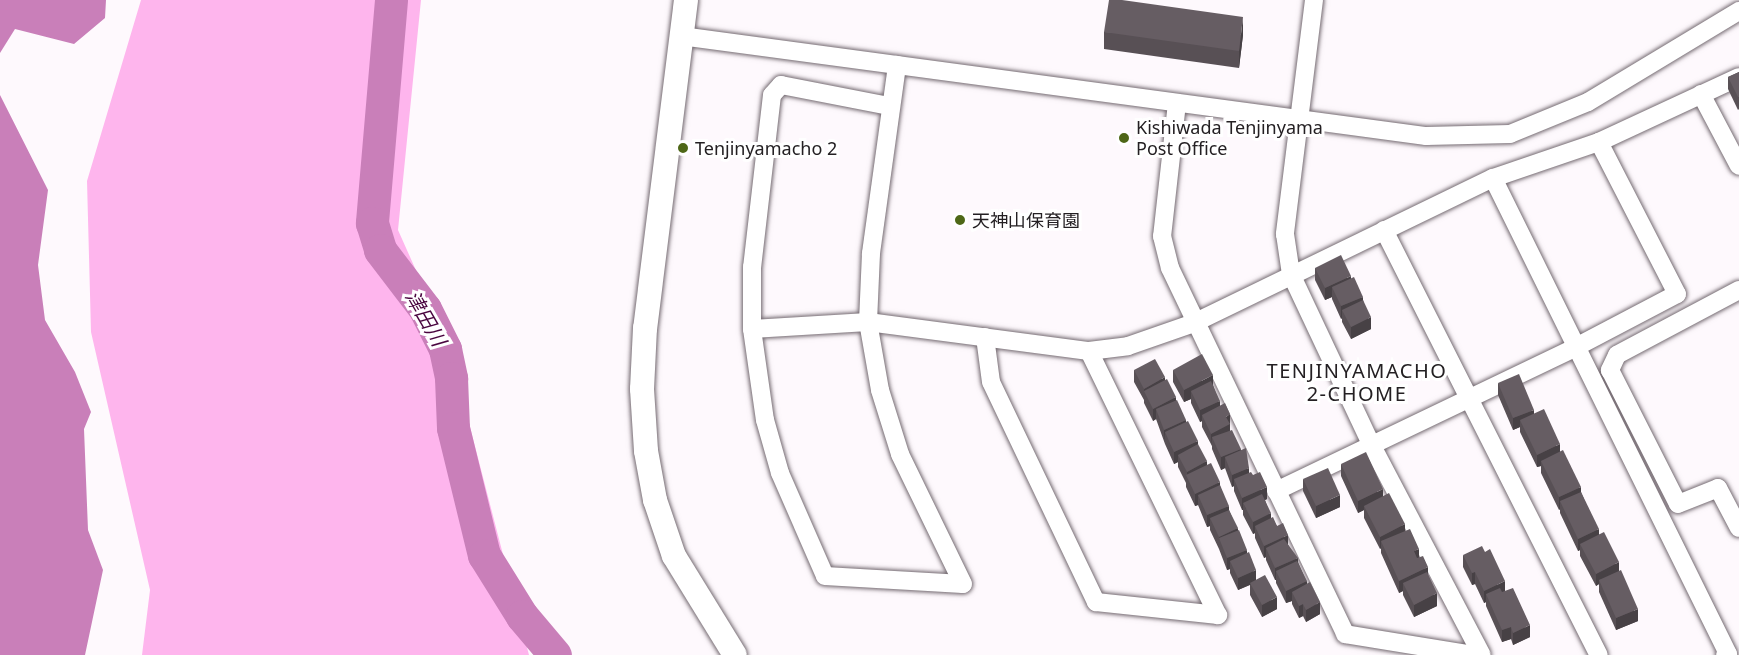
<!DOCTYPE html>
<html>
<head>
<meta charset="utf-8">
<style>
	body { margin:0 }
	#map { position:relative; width:1739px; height:655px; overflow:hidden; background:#fef9fd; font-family:"Noto Sans","Noto Sans JP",sans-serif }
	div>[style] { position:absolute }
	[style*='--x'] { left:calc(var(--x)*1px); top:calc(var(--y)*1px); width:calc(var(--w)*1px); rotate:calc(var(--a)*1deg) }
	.green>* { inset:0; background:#feb5ed }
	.water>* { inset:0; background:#c97fb9 }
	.river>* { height:33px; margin:-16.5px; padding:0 16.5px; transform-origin:16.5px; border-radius:16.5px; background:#c97fb9 }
	.roads { filter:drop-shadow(0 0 2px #756b72) drop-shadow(0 0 2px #756b72) }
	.street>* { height:18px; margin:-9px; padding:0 9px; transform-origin:9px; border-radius:9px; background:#fff }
	.secondary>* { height:24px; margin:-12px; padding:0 12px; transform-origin:12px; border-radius:12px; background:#fff }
	.wall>* { inset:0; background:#585055 }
	.shaded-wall>* { inset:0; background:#474145 }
	.building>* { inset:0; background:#665d63 }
	.dots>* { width:16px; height:16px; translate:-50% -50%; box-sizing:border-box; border:3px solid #fff; border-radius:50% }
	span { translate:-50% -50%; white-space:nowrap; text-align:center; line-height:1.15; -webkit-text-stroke:6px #fff; paint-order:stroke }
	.poi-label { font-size:18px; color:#242023 }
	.left { translate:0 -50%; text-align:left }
	.water-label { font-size:20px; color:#49053f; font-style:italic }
	.neighbourhood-label { font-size:20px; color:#242023; letter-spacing:1.5px }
</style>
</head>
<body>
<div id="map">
	<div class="green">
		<div style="clip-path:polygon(141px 0,421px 0,398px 230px,448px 342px,529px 655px,142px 655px,150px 590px,91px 332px,87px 181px)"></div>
	</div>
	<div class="water">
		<div style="clip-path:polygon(0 0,106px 0,105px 18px,74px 44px,15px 29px,0 53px)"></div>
		<div style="clip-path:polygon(0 95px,48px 190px,38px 265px,45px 320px,75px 372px,91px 412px,84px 429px,88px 530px,103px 570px,85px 655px,0 655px)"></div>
	</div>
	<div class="river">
		<div style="--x:391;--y:0;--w:224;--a:94.9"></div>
		<div style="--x:372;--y:223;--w:28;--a:73"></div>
		<div style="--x:380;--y:250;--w:74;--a:52.7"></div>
		<div style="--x:425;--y:309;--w:45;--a:63.4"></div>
		<div style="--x:445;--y:349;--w:30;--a:78"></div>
		<div style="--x:451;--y:378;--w:50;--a:87.7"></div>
		<div style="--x:453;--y:428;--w:131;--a:76.3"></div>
		<div style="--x:484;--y:555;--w:72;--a:58.1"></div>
		<div style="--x:522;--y:616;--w:51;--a:49.8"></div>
	</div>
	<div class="roads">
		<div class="street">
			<div style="--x:1314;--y:0;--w:236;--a:97.1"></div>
			<div style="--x:1285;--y:234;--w:40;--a:81.5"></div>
			<div style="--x:1291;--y:274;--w:188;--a:64.8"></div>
			<div style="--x:1371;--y:444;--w:238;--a:62.3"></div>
			<div style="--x:681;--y:36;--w:752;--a:7.65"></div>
			<div style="--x:1426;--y:136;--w:84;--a:-1.4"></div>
			<div style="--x:1510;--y:134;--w:84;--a:-22.3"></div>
			<div style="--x:1588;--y:102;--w:176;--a:-31.1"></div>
			<div style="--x:1701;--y:94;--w:81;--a:62.2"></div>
			<div style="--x:1177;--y:103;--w:134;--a:96.4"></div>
			<div style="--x:1162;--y:236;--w:33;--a:76"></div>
			<div style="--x:1170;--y:268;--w:406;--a:64.4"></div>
			<div style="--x:1345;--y:634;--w:130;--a:9.3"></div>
			<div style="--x:889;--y:106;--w:110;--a:-169"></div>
			<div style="--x:781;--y:85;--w:13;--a:132"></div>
			<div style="--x:772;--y:95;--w:173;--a:96.6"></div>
			<div style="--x:752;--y:267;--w:62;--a:90"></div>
			<div style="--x:752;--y:329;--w:92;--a:81.9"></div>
			<div style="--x:765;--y:420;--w:55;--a:74.2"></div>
			<div style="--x:780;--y:473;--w:112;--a:66.4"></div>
			<div style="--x:825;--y:576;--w:138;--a:3.3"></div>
			<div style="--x:963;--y:584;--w:144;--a:-115.9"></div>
			<div style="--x:900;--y:454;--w:67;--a:-107.4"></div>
			<div style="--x:880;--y:390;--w:69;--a:-100"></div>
			<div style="--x:868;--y:322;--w:69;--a:-87.5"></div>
			<div style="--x:871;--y:253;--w:190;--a:-82.1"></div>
			<div style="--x:1493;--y:178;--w:531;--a:63.72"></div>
			<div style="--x:1728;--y:654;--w:3;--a:162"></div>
			<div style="--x:1384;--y:230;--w:476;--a:63.2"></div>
			<div style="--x:1739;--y:290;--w:138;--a:152"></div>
			<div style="--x:1617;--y:355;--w:17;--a:115"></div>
			<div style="--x:1610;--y:370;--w:150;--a:63.1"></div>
			<div style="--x:1678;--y:504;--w:43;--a:-21.8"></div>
			<div style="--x:1718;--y:488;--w:45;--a:62.3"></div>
			<div style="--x:752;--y:329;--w:116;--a:-3.5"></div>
			<div style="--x:868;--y:322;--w:223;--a:7.5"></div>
			<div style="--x:1089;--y:351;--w:39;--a:-7"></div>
			<div style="--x:1128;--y:346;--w:70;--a:-19.2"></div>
			<div style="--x:1194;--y:323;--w:332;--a:-25.9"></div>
			<div style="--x:1493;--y:178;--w:112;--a:-18.8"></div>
			<div style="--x:1599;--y:142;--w:154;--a:-24.9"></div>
			<div style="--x:985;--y:337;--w:45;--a:82.4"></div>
			<div style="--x:991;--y:382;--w:244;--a:64.5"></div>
			<div style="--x:1096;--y:602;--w:123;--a:6.1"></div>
			<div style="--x:1089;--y:351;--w:294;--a:64"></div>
			<div style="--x:1276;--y:491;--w:333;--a:-25.6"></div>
			<div style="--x:1576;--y:347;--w:114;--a:-27.7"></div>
			<div style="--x:1677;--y:294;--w:171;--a:-117.2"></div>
		</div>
		<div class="secondary">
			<div style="--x:686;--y:0;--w:331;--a:97.1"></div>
			<div style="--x:645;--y:328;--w:61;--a:92.8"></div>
			<div style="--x:642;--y:389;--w:62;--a:86.3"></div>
			<div style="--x:646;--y:451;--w:50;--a:79.6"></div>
			<div style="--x:655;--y:500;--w:59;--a:71.3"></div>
			<div style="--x:674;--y:556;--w:116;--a:58.4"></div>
		</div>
	</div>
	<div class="wall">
		<div style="clip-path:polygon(1104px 32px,1243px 35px,1239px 68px,1104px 49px)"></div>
		<div style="clip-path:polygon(1739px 72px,1739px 109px,1738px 110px,1728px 89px,1728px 77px)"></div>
		<div style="clip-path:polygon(1315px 268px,1351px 279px,1363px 300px,1371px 329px,1351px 339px,1342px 322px,1342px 318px,1341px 319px,1332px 299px,1332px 297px,1325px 300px,1315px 280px)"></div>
		<div style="clip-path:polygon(1134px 370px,1165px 380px,1176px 401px,1207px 465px,1220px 486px,1229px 510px,1247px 553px,1256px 580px,1277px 609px,1262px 617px,1250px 595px,1250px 585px,1238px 590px,1230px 573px,1230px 569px,1227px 570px,1219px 549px,1210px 530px,1210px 526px,1207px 527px,1198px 505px,1195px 506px,1186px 487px,1186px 483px,1178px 467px,1178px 462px,1174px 464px,1165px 444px,1156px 419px,1153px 421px,1144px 403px,1144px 400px,1134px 382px)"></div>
		<div style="clip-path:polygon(1173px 370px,1213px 385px,1220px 406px,1230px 427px,1230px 431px,1241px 451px,1249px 473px,1267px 499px,1265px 500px,1271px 518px,1277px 526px,1298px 562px,1320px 614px,1306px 622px,1303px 616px,1299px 618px,1292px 604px,1292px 601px,1286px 603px,1276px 583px,1276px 580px,1275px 580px,1266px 560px,1266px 557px,1264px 558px,1255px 538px,1255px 533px,1253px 534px,1243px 515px,1243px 510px,1242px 510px,1234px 491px,1234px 486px,1232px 487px,1225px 468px,1221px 470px,1212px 449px,1212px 446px,1202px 427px,1202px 421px,1200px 422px,1191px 403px,1191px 399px,1184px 402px,1173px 382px)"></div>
		<div style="clip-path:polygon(1498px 383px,1534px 414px,1560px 452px,1581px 492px,1599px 534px,1619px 571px,1638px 621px,1616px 630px,1599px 592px,1599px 584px,1596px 586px,1580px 556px,1580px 550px,1578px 551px,1560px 513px,1560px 509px,1559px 510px,1541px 473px,1541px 466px,1537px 467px,1520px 432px,1520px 427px,1513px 430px,1498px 395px)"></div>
		<div style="clip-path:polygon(1341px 464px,1383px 496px,1405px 531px,1428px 575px,1437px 606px,1414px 617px,1403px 595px,1403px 591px,1399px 593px,1381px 553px,1381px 548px,1380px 549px,1364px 518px,1364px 510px,1358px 513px,1341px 476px)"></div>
		<div style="clip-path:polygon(1303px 479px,1340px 507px,1316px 518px,1303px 491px)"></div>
		<div style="clip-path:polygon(1463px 555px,1505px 591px,1530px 637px,1513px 645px,1511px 639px,1502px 642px,1486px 606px,1486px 602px,1484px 603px,1475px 584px,1472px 585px,1463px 567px)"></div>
	</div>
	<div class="shaded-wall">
		<div style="clip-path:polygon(1243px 17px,1243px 35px,1239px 68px,1239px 51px)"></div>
		<div style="clip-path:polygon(1351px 276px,1351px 288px,1332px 287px,1332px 297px,1325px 300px,1325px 288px)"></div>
		<div style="clip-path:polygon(1363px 297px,1363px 309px,1342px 310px,1342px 318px,1341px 319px,1341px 306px)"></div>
		<div style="clip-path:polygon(1371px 317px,1371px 329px,1351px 339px,1351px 327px)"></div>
		<div style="clip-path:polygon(1213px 375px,1213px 387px,1191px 391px,1191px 399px,1184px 402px,1184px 390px)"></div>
		<div style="clip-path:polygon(1165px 377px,1165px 389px,1144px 391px,1144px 389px)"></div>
		<div style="clip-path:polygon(1176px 397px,1176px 409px,1156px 409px,1156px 419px,1153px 421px,1153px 409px)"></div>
		<div style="clip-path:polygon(1220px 401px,1220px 413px,1202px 415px,1202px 421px,1200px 422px,1200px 410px)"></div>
		<div style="clip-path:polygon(1534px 410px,1534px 422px,1520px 420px,1520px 427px,1513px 430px,1513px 418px)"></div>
		<div style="clip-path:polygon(1230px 414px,1230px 437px,1212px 437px,1211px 446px,1211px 434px,1226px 417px)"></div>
		<div style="clip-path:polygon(1186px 420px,1186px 432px,1165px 432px,1164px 442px,1164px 430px)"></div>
		<div style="clip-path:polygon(1198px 441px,1198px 453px,1178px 455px,1178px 462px,1174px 464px,1174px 452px)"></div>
		<div style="clip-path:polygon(1560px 444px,1560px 456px,1541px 461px,1541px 466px,1537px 467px,1537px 455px)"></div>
		<div style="clip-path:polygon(1241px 449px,1241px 461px,1225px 457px,1225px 468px,1221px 470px,1221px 457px)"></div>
		<div style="clip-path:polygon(1207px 461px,1207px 474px,1187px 477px,1187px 472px)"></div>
		<div style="clip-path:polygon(1249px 468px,1249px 480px,1234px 479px,1234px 486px,1232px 487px,1232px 475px)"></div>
		<div style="clip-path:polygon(1220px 482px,1220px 494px,1198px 495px,1198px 505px,1195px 506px,1195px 494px)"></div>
		<div style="clip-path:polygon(1267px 487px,1267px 499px,1246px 509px,1243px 503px,1243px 510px,1242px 510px,1242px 498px)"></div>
		<div style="clip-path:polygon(1581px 487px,1581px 499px,1560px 501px,1560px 509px,1559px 510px,1559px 497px)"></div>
		<div style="clip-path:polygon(1383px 489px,1383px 501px,1364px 506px,1364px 510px,1358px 513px,1358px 501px)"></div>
		<div style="clip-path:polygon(1340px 495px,1340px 507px,1316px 518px,1316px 506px)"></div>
		<div style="clip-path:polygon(1229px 506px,1229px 518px,1210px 518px,1210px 526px,1207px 527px,1207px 515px)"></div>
		<div style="clip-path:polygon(1271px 513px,1271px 525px,1255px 526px,1255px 533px,1253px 534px,1253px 522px)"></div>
		<div style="clip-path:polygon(1405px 524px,1405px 536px,1381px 541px,1381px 548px,1380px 549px,1380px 537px)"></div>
		<div style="clip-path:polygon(1238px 528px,1238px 540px,1219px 538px,1219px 549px,1219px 537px)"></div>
		<div style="clip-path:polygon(1599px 529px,1599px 541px,1580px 544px,1580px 550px,1578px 551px,1578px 539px)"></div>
		<div style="clip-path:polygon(1288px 535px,1288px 547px,1266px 548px,1266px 557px,1264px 558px,1264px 546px)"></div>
		<div style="clip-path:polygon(1419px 549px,1419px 561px,1414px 563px,1414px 551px)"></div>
		<div style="clip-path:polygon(1247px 550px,1247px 562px,1230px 561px,1230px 569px,1227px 570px,1227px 558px)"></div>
		<div style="clip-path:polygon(1298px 558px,1298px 570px,1276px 571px,1276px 580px,1275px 580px,1275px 568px)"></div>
		<div style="clip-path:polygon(1619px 562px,1619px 574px,1599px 580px,1599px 584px,1596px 586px,1596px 574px)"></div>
		<div style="clip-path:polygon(1428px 567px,1428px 579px,1403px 583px,1403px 591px,1399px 593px,1399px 581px)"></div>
		<div style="clip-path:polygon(1256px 570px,1256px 582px,1238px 590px,1238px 578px)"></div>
		<div style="clip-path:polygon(1475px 572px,1475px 584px,1472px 585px,1472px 573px)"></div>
		<div style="clip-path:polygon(1307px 581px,1307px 594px,1292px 592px,1292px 601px,1286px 603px,1286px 591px)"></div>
		<div style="clip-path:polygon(1505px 581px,1505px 593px,1486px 594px,1486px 602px,1484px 603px,1484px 591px)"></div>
		<div style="clip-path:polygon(1437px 593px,1437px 606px,1414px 617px,1414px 605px)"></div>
		<div style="clip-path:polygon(1277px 597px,1277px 609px,1262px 617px,1262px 605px)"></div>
		<div style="clip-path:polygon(1320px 602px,1320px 614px,1306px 622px,1306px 610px)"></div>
		<div style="clip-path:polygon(1303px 604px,1303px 616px,1299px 618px,1299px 606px)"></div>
		<div style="clip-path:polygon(1638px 609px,1638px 621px,1616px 630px,1616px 618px)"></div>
		<div style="clip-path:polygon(1530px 625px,1530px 637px,1513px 645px,1513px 633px)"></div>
		<div style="clip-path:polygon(1511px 627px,1511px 639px,1502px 642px,1502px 630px)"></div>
	</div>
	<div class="building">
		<div style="clip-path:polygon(1109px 0,1122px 0,1243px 17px,1239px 51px,1104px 32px)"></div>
		<div style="clip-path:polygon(1739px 72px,1739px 97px,1738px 97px,1728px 77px)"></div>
		<div style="clip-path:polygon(1341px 255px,1351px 276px,1325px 288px,1315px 268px)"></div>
		<div style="clip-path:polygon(1354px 277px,1363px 297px,1341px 306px,1332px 287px)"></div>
		<div style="clip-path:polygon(1363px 300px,1371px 317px,1351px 327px,1342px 310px)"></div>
		<div style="clip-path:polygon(1202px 354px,1213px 375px,1184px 390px,1173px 370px)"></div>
		<div style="clip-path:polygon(1155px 359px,1165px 377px,1144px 389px,1134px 370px)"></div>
		<div style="clip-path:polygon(1519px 374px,1534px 410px,1513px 418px,1498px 383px)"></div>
		<div style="clip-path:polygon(1167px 379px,1176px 397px,1153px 409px,1144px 391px)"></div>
		<div style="clip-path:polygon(1211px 381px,1220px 401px,1200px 410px,1191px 391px)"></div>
		<div style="clip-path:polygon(1177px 400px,1186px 420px,1164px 430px,1156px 409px)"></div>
		<div style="clip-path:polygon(1225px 403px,1230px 414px,1226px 417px,1230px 424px,1211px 434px,1202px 415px)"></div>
		<div style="clip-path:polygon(1544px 409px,1560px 444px,1537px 455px,1520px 420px)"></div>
		<div style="clip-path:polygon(1188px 421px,1198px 441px,1174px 452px,1165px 432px)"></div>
		<div style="clip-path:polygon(1232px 430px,1241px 449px,1221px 457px,1212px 437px)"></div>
		<div style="clip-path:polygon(1198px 444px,1207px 461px,1187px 472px,1178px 455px)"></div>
		<div style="clip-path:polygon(1246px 448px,1249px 468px,1232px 475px,1225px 457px)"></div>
		<div style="clip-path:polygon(1563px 450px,1581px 487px,1559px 497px,1541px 461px)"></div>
		<div style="clip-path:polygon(1366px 452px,1383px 489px,1358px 501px,1341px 464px)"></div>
		<div style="clip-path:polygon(1211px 463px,1220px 482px,1195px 494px,1186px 475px)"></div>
		<div style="clip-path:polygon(1328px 468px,1340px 495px,1316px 506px,1303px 479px)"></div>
		<div style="clip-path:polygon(1251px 472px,1253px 475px,1260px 472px,1267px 487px,1242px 498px,1234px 479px)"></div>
		<div style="clip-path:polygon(1220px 485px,1229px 506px,1207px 515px,1198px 495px)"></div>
		<div style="clip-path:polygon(1581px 492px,1599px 529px,1578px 539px,1560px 501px)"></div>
		<div style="clip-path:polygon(1389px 493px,1405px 524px,1380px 537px,1364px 506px)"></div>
		<div style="clip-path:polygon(1262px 494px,1271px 513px,1253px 522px,1243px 503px)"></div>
		<div style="clip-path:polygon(1229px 510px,1238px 528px,1219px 537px,1210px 518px)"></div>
		<div style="clip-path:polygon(1273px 517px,1277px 526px,1283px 523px,1288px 535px,1264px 546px,1255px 526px)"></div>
		<div style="clip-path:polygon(1410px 529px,1419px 549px,1414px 551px,1417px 558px,1423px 556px,1428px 567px,1399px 581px,1381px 541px)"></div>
		<div style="clip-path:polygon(1239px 530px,1247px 550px,1227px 558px,1219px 538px)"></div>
		<div style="clip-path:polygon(1604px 532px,1619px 562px,1596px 574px,1580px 544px)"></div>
		<div style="clip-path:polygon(1284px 539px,1298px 558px,1275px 568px,1266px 548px)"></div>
		<div style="clip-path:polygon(1482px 546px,1485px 552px,1490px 549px,1505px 581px,1484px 591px,1475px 572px,1472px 573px,1463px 555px)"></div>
		<div style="clip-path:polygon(1249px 552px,1256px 570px,1238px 578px,1230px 561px)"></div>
		<div style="clip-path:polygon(1297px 561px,1307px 581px,1286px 591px,1276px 571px)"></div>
		<div style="clip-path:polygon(1621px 570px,1638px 609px,1616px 618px,1599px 580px)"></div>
		<div style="clip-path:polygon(1427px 572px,1437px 593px,1414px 605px,1403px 583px)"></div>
		<div style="clip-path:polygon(1265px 575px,1277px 597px,1262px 605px,1250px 583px)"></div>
		<div style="clip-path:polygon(1310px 582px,1320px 602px,1306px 610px,1303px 604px,1299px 606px,1292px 592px)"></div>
		<div style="clip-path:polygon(1500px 588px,1502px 592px,1513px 588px,1530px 625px,1513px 633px,1511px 627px,1502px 630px,1486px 594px)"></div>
	</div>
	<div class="dots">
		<div style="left:1124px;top:138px;background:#4e6717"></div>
		<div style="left:683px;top:148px;background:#4e6717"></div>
		<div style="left:960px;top:220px;background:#4e6717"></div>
	</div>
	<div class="poi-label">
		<span class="left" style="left:1136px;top:138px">Kishiwada Tenjinyama<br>Post Office</span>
		<span class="left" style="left:695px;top:148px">Tenjinyamacho 2</span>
		<span class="left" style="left:972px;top:220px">天神山保育園</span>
	</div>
	<div class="water-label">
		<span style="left:426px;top:318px;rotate:60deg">津田川</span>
	</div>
	<div class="neighbourhood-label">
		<span style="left:1357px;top:382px">TENJINYAMACHO<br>2-CHOME</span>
	</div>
</div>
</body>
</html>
